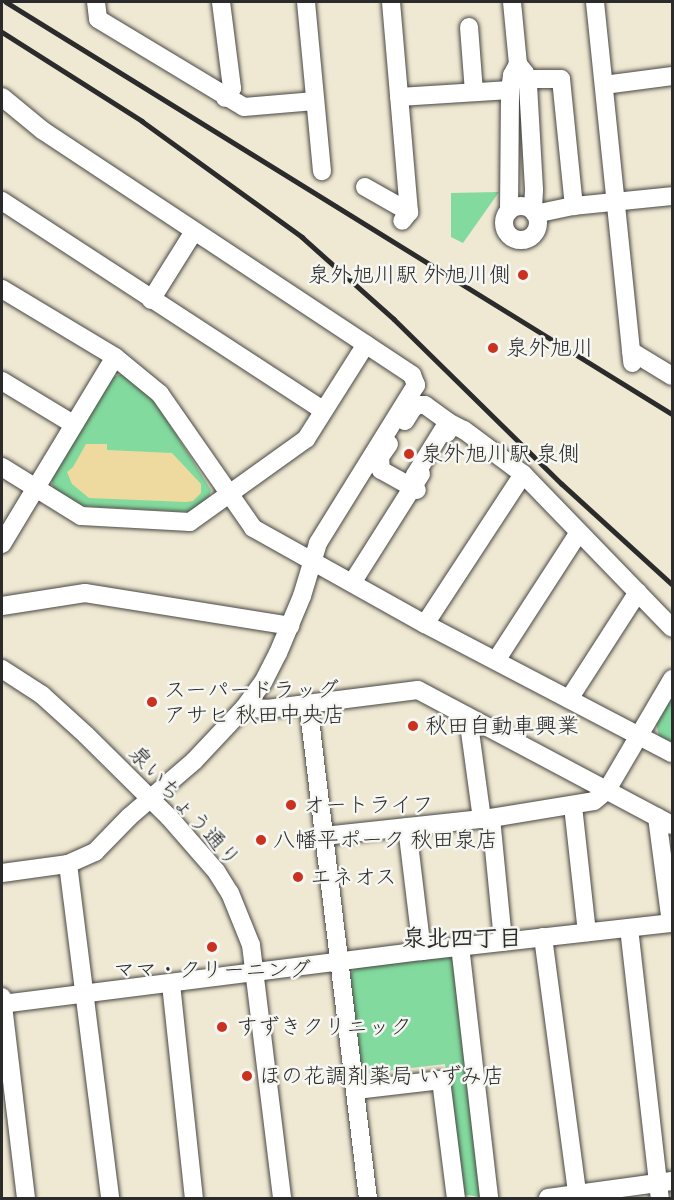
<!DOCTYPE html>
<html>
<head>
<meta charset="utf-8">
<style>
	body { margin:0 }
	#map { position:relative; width:674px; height:1200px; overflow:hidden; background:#efe8d2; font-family:Itim,"Klee One",sans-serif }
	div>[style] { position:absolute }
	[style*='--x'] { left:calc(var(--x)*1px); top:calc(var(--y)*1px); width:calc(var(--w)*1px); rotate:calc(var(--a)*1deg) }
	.green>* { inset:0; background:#83da9e }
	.sand>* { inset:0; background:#eeda9e }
	.roads { filter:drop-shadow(0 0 2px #484744) drop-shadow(0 0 2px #484744) }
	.minor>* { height:18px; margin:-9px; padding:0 9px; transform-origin:9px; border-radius:9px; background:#fff }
	.minor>.ring { margin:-9px; padding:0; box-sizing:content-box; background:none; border:18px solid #fff; border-radius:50% }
	.rail>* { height:4.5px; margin:-2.25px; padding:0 2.25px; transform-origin:2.25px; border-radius:2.25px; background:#2b2b2b }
	.dots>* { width:16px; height:16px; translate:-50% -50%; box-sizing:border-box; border:3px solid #f6f6f2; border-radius:50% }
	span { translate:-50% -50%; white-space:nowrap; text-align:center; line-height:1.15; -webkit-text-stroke:5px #f6f6f2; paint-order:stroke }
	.poi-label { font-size:22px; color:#2b2b2b }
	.right { translate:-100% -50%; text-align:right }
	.left { translate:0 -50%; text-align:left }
	.street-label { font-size:22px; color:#2b2b2b }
	.neighbourhood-label { font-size:24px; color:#2b2b2b; font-weight:700 }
	.frame { position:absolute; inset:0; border:3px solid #2b2b2b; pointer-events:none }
</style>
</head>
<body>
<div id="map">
	<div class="green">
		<div style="clip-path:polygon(499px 192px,463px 243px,451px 237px,451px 193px)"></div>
		<div style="clip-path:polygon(124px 373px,152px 396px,211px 490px,208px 502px,191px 512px,81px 506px,53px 488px,51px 477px,111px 378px)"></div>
		<div style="clip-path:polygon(672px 696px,672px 742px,659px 736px,656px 723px)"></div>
		<div style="clip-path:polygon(451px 957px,457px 963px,483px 1194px,479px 1197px,462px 1194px,445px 1064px,361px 1074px,349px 976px,356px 967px)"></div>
	</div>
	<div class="sand">
		<div style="clip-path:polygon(86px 444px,107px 444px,107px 450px,172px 453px,201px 484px,201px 493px,193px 501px,186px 502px,89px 498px,72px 484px,67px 472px,73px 467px)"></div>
	</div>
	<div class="roads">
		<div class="minor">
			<div style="--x:96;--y:2;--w:17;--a:83"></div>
			<div style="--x:98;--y:19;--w:170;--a:31.1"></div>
			<div style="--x:244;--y:107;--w:71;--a:-4.8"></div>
			<div style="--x:221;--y:2;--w:87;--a:82.7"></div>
			<div style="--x:232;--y:88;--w:12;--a:125"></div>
			<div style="--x:306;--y:2;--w:170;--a:84.6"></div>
			<div style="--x:391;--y:2;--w:211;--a:85.1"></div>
			<div style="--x:409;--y:212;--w:11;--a:128"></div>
			<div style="--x:512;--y:2;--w:62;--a:84.5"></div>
			<div style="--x:518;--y:64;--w:11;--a:52"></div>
			<div style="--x:525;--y:73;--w:12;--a:76"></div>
			<div style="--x:528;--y:85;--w:105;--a:86.7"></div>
			<div style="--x:534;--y:190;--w:21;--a:93"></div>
			<div style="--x:595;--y:2;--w:363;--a:84.1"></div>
			<div style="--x:469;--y:27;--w:65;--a:85.6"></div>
			<div style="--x:527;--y:79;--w:34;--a:0"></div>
			<div style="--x:561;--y:79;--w:128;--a:84.2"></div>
			<div style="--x:604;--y:85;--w:69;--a:-7.5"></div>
			<div style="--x:2;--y:97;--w:52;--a:39.5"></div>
			<div style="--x:42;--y:130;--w:444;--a:33.5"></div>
			<div style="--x:412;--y:375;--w:11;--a:68"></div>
			<div style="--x:416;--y:385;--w:186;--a:121.8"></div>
			<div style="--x:318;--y:543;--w:55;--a:106.8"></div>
			<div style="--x:302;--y:596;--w:62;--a:112.8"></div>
			<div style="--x:278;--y:653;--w:33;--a:117"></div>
			<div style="--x:263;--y:682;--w:32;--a:126"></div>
			<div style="--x:399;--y:97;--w:111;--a:-3.6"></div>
			<div style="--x:365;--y:187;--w:51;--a:29.6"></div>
			<div style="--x:2;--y:201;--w:383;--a:33.1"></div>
			<div class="ring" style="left:504px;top:206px;width:16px;height:16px"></div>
			<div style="--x:509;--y:211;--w:121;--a:-89.5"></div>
			<div style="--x:510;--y:90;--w:15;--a:-82"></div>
			<div style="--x:512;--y:75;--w:13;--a:-61"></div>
			<div style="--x:535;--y:214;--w:40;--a:-12"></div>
			<div style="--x:574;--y:206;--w:99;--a:-5.8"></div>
			<div style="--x:2;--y:289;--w:132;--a:31"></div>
			<div style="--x:115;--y:357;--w:58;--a:39.4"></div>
			<div style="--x:160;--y:394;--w:163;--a:55.2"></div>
			<div style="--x:253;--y:528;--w:197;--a:29.2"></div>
			<div style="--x:425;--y:624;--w:279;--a:27.6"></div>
			<div style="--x:151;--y:300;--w:79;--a:-57.9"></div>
			<div style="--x:631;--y:351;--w:48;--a:31.4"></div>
			<div style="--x:2;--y:381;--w:83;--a:31.2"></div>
			<div style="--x:405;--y:421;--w:15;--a:-58"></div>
			<div style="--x:413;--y:408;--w:7;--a:-27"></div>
			<div style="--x:419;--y:405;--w:6;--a:0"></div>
			<div style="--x:425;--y:405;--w:29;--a:36"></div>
			<div style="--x:448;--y:422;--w:6;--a:72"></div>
			<div style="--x:450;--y:428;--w:6;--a:121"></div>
			<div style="--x:389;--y:444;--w:16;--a:125"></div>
			<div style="--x:380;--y:457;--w:13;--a:86"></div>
			<div style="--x:381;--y:470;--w:41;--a:29.1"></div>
			<div style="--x:2;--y:467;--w:93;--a:31.8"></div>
			<div style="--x:81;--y:516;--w:109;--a:3.2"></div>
			<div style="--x:190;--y:522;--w:143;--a:-35.6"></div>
			<div style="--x:306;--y:439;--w:112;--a:-57.7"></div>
			<div style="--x:415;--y:483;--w:8;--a:-90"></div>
			<div style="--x:415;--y:475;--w:62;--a:-58.1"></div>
			<div style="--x:448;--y:422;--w:18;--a:27"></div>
			<div style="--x:464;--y:430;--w:74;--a:36.7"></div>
			<div style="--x:523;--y:474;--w:214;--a:45.9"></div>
			<div style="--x:2;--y:544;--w:218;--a:-58.9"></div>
			<div style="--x:352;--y:583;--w:129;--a:-57.7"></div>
			<div style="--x:2;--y:606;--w:84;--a:-8.9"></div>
			<div style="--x:85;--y:593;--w:208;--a:9.1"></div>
			<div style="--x:425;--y:624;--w:179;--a:-56.8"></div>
			<div style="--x:497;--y:659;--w:149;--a:-57.1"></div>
			<div style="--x:2;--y:669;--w:48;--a:33"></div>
			<div style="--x:42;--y:695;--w:59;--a:42.3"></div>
			<div style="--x:86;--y:735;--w:117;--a:44.7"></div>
			<div style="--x:169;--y:817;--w:72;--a:49"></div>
			<div style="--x:216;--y:871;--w:26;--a:58"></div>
			<div style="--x:230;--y:893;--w:56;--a:68"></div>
			<div style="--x:251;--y:945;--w:255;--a:83"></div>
			<div style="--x:569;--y:699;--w:127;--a:-57.2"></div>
			<div style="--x:308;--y:703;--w:499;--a:83.1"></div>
			<div style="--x:468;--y:717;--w:103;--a:82.2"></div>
			<div style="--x:573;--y:806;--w:127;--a:83.7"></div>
			<div style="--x:657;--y:817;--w:107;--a:82.5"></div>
			<div style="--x:491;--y:818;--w:124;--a:84.4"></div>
			<div style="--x:407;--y:827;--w:125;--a:83.1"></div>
			<div style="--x:324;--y:836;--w:168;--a:-6.2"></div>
			<div style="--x:491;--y:818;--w:104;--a:-9.4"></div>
			<div style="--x:594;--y:801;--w:17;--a:-40"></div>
			<div style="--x:607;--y:790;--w:129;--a:-59.6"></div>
			<div style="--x:68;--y:864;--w:337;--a:82.8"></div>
			<div style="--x:2;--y:873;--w:67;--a:-7.8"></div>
			<div style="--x:68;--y:864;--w:30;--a:-24"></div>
			<div style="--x:95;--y:852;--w:49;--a:-45.8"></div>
			<div style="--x:129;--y:817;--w:86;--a:-40.7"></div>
			<div style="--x:194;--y:761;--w:73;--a:-46.7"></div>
			<div style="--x:244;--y:708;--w:23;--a:2"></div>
			<div style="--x:267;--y:709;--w:152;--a:-7.2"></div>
			<div style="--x:418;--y:690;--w:288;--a:28"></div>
			<div style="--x:629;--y:928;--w:272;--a:83.5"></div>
			<div style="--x:543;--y:937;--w:263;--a:82.4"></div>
			<div style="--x:460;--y:946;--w:254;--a:83.4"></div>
			<div style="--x:171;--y:984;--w:215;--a:83.9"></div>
			<div style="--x:2;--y:997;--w:202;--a:83.2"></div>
			<div style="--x:2;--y:1004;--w:423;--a:-7.2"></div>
			<div style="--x:422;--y:951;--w:252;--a:-6.4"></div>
			<div style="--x:356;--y:1090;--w:86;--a:-6.7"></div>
			<div style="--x:441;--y:1080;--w:119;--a:82.8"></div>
			<div style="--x:548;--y:1198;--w:125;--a:-7.8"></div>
		</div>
	</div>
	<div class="rail">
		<div style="--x:6;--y:2;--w:783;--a:31.74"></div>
		<div style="--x:2;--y:32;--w:166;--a:32.4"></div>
		<div style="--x:142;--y:121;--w:198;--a:35.9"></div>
		<div style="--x:302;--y:237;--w:123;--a:41.7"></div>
		<div style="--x:394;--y:319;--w:235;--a:44.5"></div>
		<div style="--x:562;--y:484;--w:149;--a:42.3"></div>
	</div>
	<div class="dots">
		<div style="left:523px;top:275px;background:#c8321e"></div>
		<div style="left:493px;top:348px;background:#c8321e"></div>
		<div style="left:409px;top:454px;background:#c8321e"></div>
		<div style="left:152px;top:702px;background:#c8321e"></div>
		<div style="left:413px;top:726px;background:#c8321e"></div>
		<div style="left:291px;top:805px;background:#c8321e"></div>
		<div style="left:261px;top:840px;background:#c8321e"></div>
		<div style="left:298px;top:877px;background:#c8321e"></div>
		<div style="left:212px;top:947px;background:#c8321e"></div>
		<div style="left:222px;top:1027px;background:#c8321e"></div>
		<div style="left:247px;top:1076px;background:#c8321e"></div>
	</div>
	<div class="poi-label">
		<span class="right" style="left:511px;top:275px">泉外旭川駅 外旭川側</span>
		<span class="left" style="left:506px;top:348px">泉外旭川</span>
		<span class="left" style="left:421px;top:454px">泉外旭川駅 泉側</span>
		<span class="left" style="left:164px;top:702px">スーパードラッグ<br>アサヒ 秋田中央店</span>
		<span class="left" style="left:425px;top:726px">秋田自動車興業</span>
		<span class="left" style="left:303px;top:805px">オートライフ</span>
		<span class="left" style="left:273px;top:840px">八幡平ポーク 秋田泉店</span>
		<span class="left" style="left:310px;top:877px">エネオス</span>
		<span style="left:212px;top:970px">ママ・クリーニング</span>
		<span class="left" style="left:236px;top:1027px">すずきクリニック</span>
		<span class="left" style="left:259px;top:1076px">ほの花調剤薬局 いずみ店</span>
	</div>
	<div class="street-label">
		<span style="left:185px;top:806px;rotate:48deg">泉いちょう通り</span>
	</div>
	<div class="neighbourhood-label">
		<span style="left:462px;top:938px">泉北四丁目</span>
	</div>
	<div class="frame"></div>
</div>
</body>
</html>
